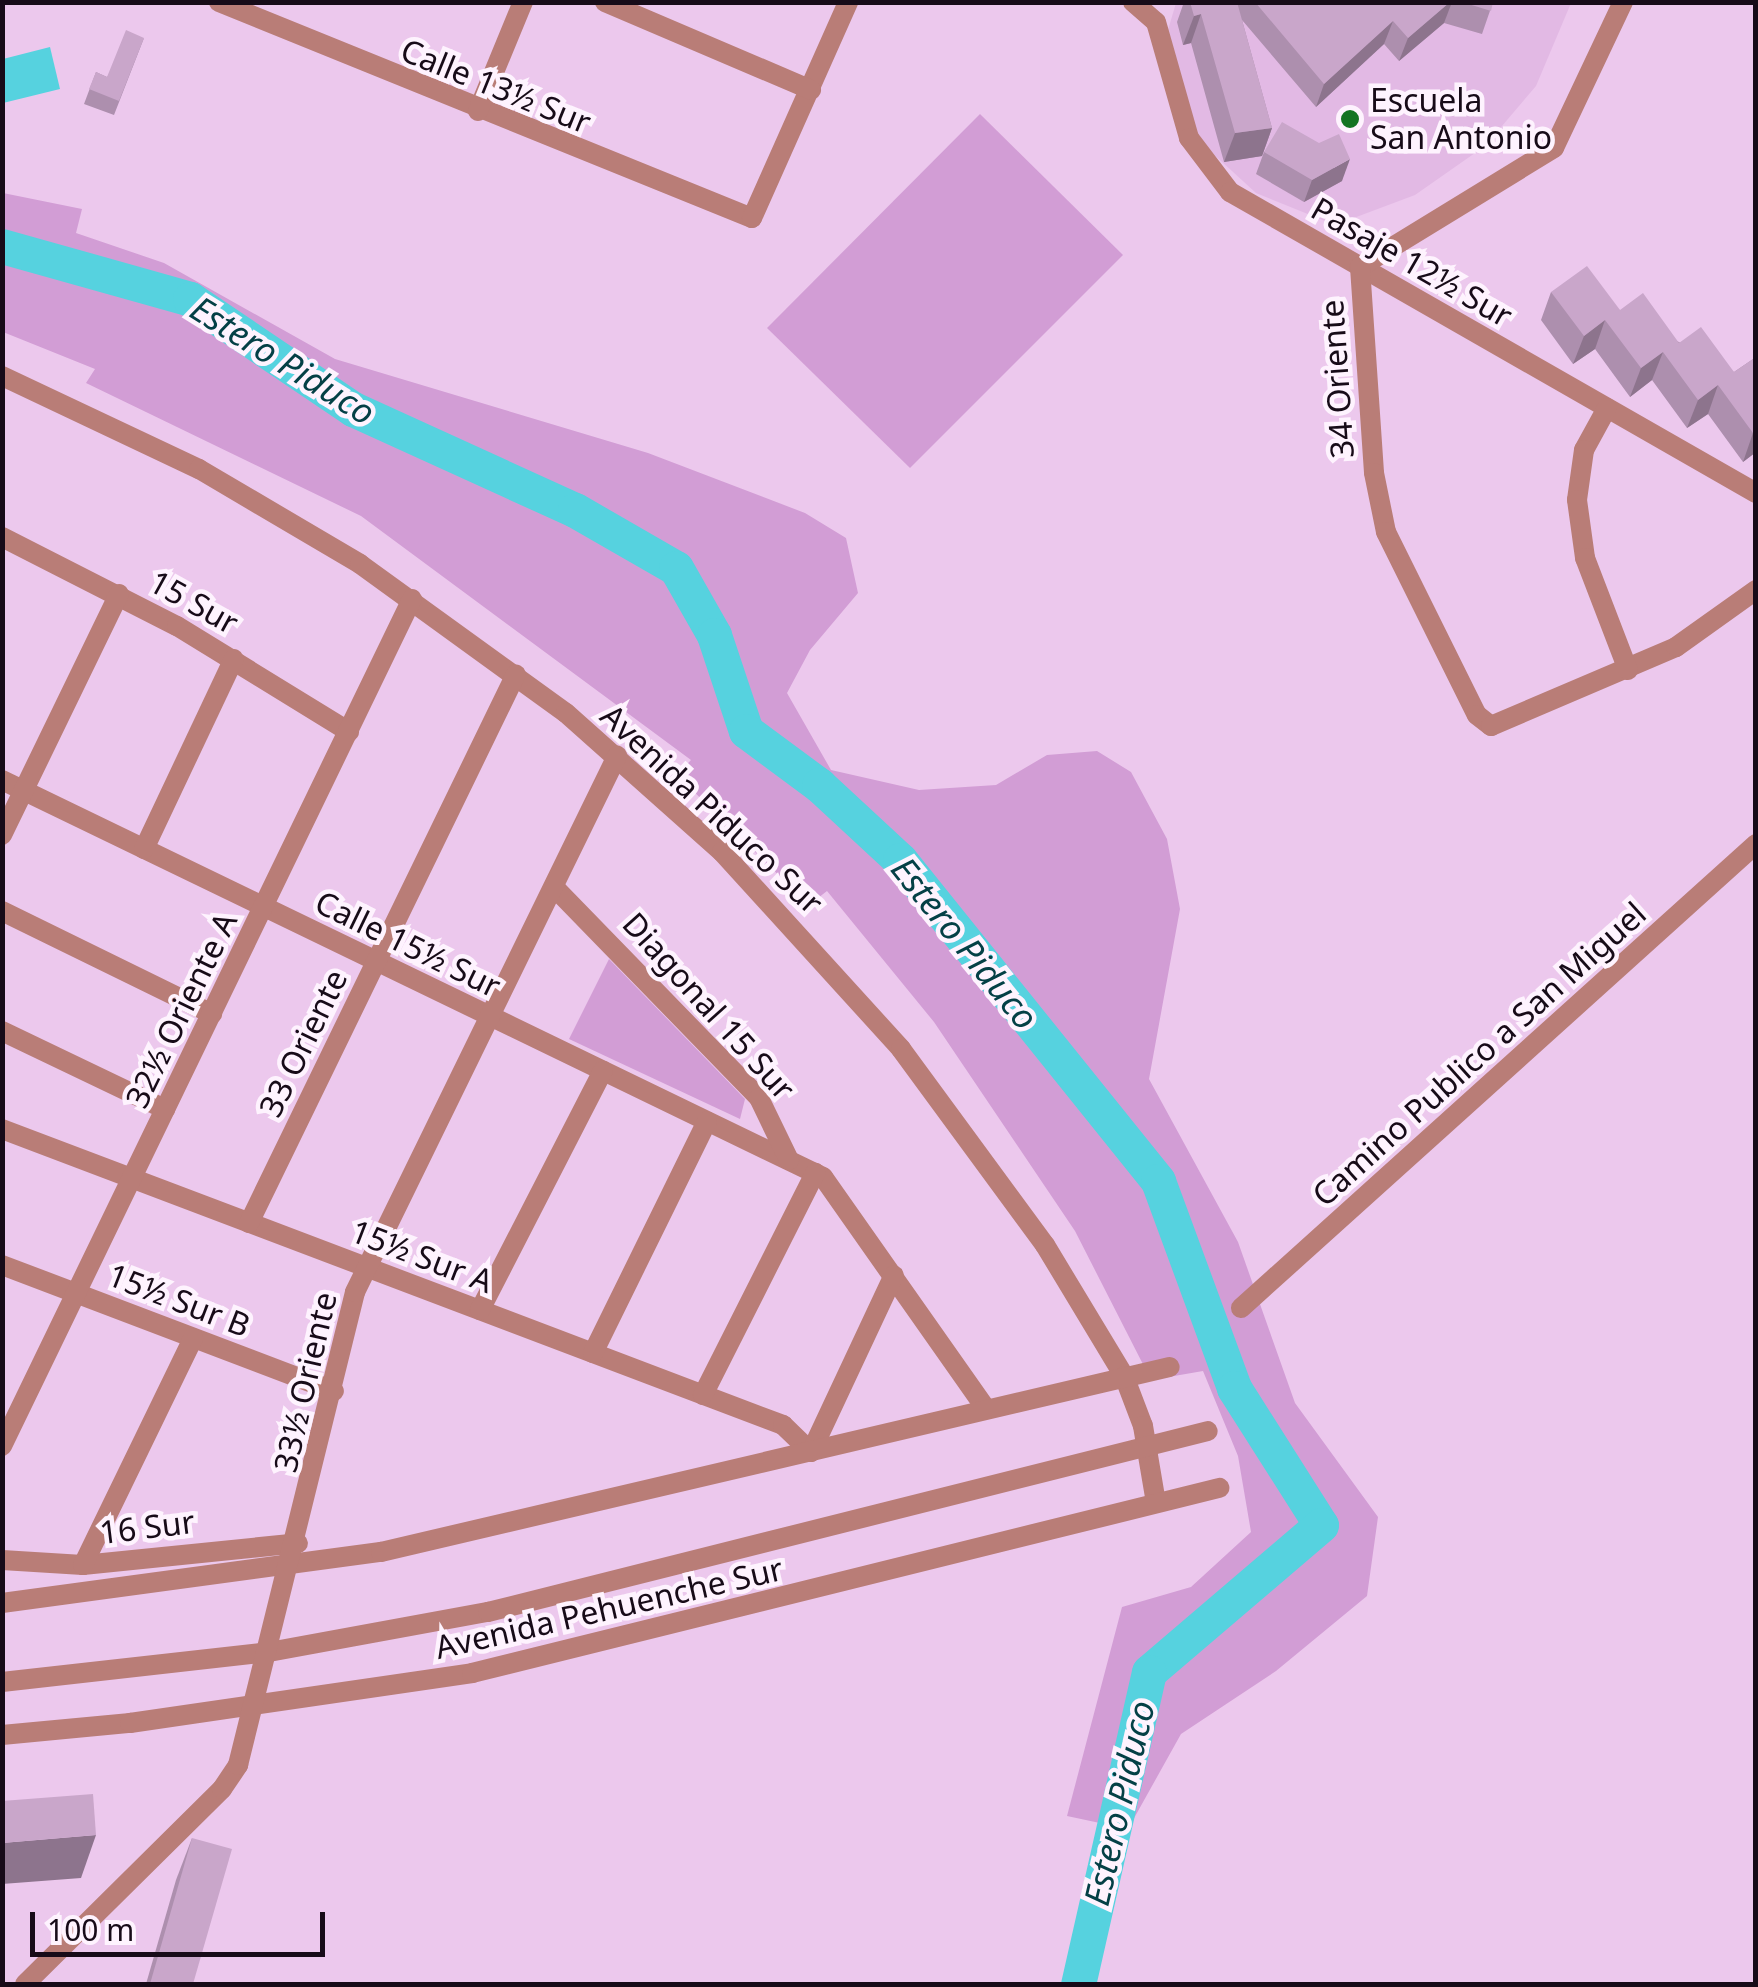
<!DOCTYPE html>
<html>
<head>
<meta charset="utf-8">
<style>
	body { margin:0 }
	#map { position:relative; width:1758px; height:1987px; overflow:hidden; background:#ecc8ed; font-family:"Noto Sans",sans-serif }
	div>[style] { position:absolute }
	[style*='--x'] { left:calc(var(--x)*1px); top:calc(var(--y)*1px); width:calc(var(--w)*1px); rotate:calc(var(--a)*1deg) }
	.built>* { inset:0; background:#e2b9e4 }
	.green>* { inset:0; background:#d29dd5 }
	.water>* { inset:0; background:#56d2df }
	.river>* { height:35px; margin:-17.5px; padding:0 17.5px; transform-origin:17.5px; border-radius:17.5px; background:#56d2df }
	.street>* { height:20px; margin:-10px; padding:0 10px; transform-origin:10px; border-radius:10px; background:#b97d77 }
	.wall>* { inset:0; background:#ad8fae }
	.shaded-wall>* { inset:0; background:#8d748d }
	.building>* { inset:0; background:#c9a6ca }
	.dots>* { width:28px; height:28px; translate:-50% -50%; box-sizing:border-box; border:5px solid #fef3fe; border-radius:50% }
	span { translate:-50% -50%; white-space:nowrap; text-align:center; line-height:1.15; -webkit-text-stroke:9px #fef3fe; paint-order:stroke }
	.street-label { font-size:32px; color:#170b18 }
	.poi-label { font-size:32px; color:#170b18 }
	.left { translate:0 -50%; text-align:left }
	.water-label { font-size:35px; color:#044046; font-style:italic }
	.frame { position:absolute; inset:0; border:5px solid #170b18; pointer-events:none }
	.scale { position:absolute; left:30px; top:1912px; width:295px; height:45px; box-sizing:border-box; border:5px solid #170b18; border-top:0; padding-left:12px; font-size:30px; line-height:35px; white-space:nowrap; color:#170b18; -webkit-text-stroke:8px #fef3fe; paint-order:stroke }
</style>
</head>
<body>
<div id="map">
	<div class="built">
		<div style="clip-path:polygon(1176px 3px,1571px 3px,1536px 86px,1485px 146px,1415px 195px,1335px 225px,1256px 193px,1209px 150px,1197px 132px,1168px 30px)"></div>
	</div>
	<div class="green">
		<div style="clip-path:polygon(980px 114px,1123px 255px,910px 468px,767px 328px)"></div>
		<div style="clip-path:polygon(3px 193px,82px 209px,76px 233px,164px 263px,335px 359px,648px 453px,805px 513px,846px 538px,858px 593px,810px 650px,787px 693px,831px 770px,919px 790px,996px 785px,1047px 755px,1097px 751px,1131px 772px,1167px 839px,1180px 909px,1149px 1079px,1238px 1242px,1295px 1403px,1378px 1517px,1367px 1596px,1276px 1671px,1181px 1734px,1128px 1829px,1067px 1816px,1122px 1607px,1191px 1587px,1251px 1532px,1238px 1456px,1203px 1371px,1151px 1380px,1075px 1231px,934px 1022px,827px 891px,809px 905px,677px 775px,691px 760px,361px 516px,86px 383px,95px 369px,3px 332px)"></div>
		<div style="clip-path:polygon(609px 959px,745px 1099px,740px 1119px,569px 1039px)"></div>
	</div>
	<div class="water">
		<div style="clip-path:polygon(50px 47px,60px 89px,3px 103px,3px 59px)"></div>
	</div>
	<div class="river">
		<div style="--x:2;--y:246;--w:195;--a:15.7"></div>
		<div style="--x:190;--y:299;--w:197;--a:34"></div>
		<div style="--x:353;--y:409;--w:244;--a:24.5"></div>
		<div style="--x:575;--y:510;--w:116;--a:29.9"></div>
		<div style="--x:676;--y:568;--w:77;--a:60.4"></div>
		<div style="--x:714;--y:635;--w:101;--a:71.6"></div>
		<div style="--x:746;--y:731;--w:91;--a:36.5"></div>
		<div style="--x:819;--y:785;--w:110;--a:42.8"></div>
		<div style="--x:900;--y:860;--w:412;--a:51.2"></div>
		<div style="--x:1158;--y:1181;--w:221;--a:69.8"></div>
		<div style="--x:1234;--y:1388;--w:162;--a:57.6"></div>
		<div style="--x:1321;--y:1525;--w:226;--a:139.5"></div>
		<div style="--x:1149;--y:1672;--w:320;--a:102.8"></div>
	</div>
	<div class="street">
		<div style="--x:219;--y:2;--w:575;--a:22.06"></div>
		<div style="--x:752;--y:218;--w:236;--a:-66"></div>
		<div style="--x:605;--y:2;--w:224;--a:23.1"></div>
		<div style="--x:1133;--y:2;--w:30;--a:41"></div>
		<div style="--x:1156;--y:22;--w:121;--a:74.1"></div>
		<div style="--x:1189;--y:138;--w:68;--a:52.8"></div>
		<div style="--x:1230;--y:192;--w:606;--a:29.78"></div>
		<div style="--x:1623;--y:2;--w:161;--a:115.3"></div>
		<div style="--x:1554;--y:148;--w:228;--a:148.5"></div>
		<div style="--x:1360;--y:267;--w:206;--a:86.1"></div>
		<div style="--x:1374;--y:473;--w:60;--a:78.5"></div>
		<div style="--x:1386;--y:532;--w:204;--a:63.6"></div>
		<div style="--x:1477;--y:715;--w:18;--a:38"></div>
		<div style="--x:1491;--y:726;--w:201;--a:-23.1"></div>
		<div style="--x:1676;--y:647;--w:98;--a:-35.5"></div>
		<div style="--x:478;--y:111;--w:118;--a:-67.6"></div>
		<div style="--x:2;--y:376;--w:218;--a:25.3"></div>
		<div style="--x:199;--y:469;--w:187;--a:30.5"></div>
		<div style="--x:360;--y:564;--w:254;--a:35.9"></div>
		<div style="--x:566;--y:713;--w:209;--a:41.7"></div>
		<div style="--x:722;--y:852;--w:266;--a:47.7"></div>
		<div style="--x:901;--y:1049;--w:243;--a:53.7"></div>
		<div style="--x:1045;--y:1245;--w:153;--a:58.9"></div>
		<div style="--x:1124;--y:1376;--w:53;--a:69.2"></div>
		<div style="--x:1143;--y:1426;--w:78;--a:80.4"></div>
		<div style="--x:1607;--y:408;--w:48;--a:118.7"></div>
		<div style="--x:1584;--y:450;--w:50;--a:98"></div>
		<div style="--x:1577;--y:500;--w:59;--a:82.1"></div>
		<div style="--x:1585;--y:558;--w:120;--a:69"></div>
		<div style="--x:2;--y:537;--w:196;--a:27"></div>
		<div style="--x:177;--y:626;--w:202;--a:31.6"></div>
		<div style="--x:2;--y:780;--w:912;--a:25.81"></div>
		<div style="--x:823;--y:1177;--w:284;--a:54.9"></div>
		<div style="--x:2;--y:835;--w:268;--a:-64.1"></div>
		<div style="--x:144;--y:849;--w:210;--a:-64.7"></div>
		<div style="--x:554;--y:887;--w:294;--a:45.8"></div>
		<div style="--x:759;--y:1098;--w:69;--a:64.2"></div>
		<div style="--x:2;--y:911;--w:234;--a:26.1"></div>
		<div style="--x:2;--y:1031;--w:181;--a:25.6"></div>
		<div style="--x:2;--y:1129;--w:835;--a:20.76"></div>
		<div style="--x:783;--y:1425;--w:39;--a:44"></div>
		<div style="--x:249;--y:1223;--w:610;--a:-64.06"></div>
		<div style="--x:2;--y:1265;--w:355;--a:20.8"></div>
		<div style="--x:1241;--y:1308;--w:693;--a:-42.02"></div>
		<div style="--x:480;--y:1310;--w:269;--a:-62.8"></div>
		<div style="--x:593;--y:1353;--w:258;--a:-63.8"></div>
		<div style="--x:703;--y:1395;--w:249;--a:-63.2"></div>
		<div style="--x:2;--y:1446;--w:941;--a:-64.17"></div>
		<div style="--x:811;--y:1452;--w:195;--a:-64.9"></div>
		<div style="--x:2;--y:1560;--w:81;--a:3.5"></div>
		<div style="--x:83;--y:1565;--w:216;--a:-5.8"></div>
		<div style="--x:83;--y:1565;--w:252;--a:-64.1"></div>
		<div style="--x:2;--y:1603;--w:382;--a:-7.7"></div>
		<div style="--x:381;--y:1552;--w:810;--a:-13.2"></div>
		<div style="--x:2;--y:1682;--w:269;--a:-6.4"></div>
		<div style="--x:269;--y:1652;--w:223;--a:-10.4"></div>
		<div style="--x:488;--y:1612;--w:742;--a:-14.11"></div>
		<div style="--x:2;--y:1735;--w:129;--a:-5.4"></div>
		<div style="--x:130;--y:1723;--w:346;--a:-8.3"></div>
		<div style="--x:472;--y:1673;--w:770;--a:-13.91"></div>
		<div style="--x:25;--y:1984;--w:277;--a:-44.7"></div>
		<div style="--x:222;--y:1789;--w:29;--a:-56"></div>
		<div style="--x:238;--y:1765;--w:487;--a:-76.1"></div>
		<div style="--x:355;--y:1292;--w:597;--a:-63.95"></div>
	</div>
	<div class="wall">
		<div style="clip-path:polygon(1184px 2px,1493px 2px,1482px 34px,1444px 23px,1399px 61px,1384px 44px,1316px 107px,1242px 20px,1272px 128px,1262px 156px,1224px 162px,1191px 43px,1183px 45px,1177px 22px)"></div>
		<div style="clip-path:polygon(144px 38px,114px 115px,84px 104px,96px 72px,107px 77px)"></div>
		<div style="clip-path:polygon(1319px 143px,1342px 181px,1304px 202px,1256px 174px,1264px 152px)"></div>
		<div style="clip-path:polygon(1551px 292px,1620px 310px,1734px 372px,1756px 357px,1756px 452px,1743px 462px,1708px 414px,1687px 428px,1652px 380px,1630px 397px,1595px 349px,1573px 364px,1541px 320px)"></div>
		<div style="clip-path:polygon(192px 1838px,193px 1984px,146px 1984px,176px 1880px)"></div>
	</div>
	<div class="shaded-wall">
		<div style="clip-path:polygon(1450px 2px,1452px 2px,1444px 23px,1399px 61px,1408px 38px)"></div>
		<div style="clip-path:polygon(1201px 14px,1191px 43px,1183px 45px,1194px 16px)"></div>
		<div style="clip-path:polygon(1393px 21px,1384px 44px,1316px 107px,1324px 84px)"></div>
		<div style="clip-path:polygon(1272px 128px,1262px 156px,1224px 162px,1235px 133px)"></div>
		<div style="clip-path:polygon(1350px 159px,1342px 181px,1304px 202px,1312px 180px)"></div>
		<div style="clip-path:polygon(1605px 320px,1595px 349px,1573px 364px,1584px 336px)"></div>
		<div style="clip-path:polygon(1663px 352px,1652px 380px,1630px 397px,1641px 368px)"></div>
		<div style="clip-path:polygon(1718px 385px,1708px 414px,1687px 428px,1698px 400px)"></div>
		<div style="clip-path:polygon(1756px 431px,1756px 452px,1743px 462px,1753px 433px)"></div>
		<div style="clip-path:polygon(96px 1835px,81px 1878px,2px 1884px,2px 1843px)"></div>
	</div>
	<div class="building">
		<div style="clip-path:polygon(1190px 2px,1237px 2px,1272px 128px,1235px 133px,1201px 14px,1194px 16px)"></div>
		<div style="clip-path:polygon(1255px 2px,1450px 2px,1408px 38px,1393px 21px,1324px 84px)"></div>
		<div style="clip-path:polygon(1462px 2px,1493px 2px,1491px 11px)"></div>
		<div style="clip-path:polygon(126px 30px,144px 38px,119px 101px,89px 89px,96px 72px,107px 77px)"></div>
		<div style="clip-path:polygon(1282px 122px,1319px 143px,1339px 134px,1350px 159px,1312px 180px,1264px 152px)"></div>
		<div style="clip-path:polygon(1587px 266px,1620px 310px,1643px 293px,1679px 343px,1701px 327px,1734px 372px,1756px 357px,1756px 431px,1753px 433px,1718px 385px,1698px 400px,1663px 352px,1641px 368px,1605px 320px,1584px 336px,1551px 292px)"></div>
		<div style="clip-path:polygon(93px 1794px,96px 1835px,2px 1843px,2px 1801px)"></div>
		<div style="clip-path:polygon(192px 1838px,232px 1849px,193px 1984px,150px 1984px)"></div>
	</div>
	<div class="dots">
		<div style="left:1350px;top:119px;background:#147423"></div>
	</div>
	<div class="street-label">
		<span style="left:496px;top:86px;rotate:22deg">Calle 13½ Sur</span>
		<span style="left:1412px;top:262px;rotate:30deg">Pasaje 12½ Sur</span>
		<span style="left:1337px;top:379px;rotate:-94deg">34 Oriente</span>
		<span style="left:194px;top:602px;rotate:29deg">15 Sur</span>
		<span style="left:712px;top:809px;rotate:43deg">Avenida Piduco Sur</span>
		<span style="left:408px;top:944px;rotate:26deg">Calle 15½ Sur</span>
		<span style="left:709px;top:1006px;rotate:48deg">Diagonal 15 Sur</span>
		<span style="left:181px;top:1010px;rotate:-64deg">32½ Oriente A</span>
		<span style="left:303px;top:1043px;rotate:-64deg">33 Oriente</span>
		<span style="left:1479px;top:1054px;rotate:-42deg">Camino Publico a San Miguel</span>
		<span style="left:422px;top:1256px;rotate:21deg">15½ Sur A</span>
		<span style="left:179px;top:1300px;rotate:21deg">15½ Sur B</span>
		<span style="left:305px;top:1382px;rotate:-77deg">33½ Oriente</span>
		<span style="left:147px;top:1527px;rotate:-7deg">16 Sur</span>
		<span style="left:609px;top:1608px;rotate:-13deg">Avenida Pehuenche Sur</span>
	</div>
	<div class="poi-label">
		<span class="left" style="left:1370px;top:119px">Escuela<br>San Antonio</span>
	</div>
	<div class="water-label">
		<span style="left:283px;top:360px;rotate:32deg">Estero Piduco</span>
		<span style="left:965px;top:943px;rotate:51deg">Estero Piduco</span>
		<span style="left:1119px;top:1803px;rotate:-77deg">Estero Piduco</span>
	</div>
	<div class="frame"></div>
	<div class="scale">100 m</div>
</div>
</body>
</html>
